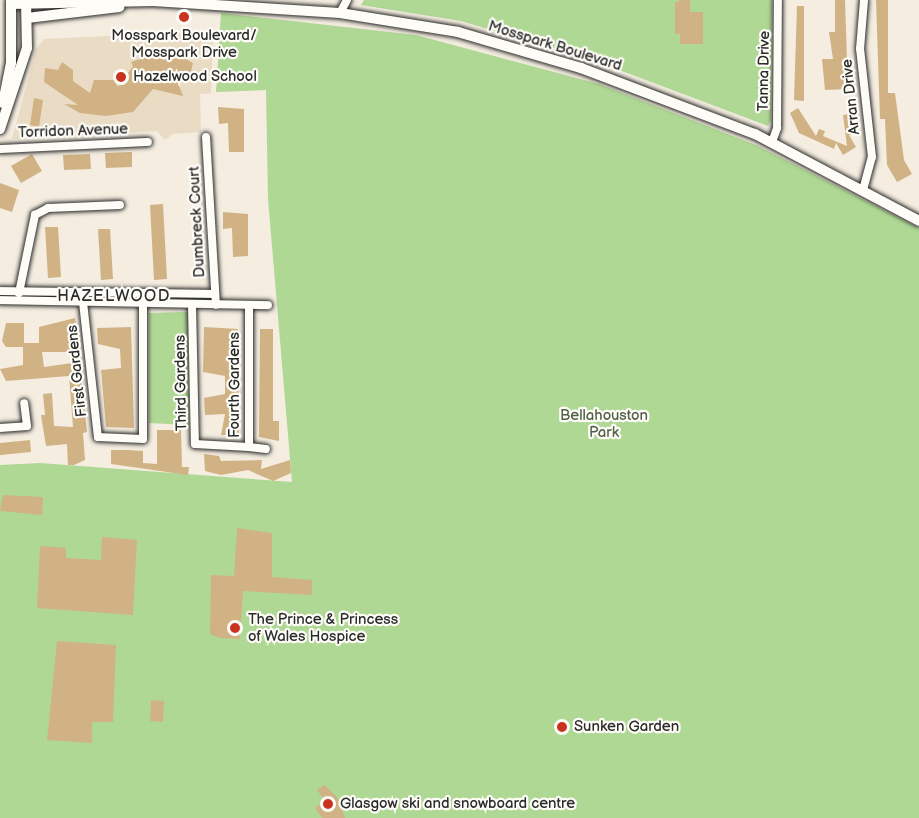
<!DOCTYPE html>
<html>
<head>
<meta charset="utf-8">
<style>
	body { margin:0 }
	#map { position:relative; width:919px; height:818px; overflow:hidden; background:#f4ede0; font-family:"Balsamiq Sans",sans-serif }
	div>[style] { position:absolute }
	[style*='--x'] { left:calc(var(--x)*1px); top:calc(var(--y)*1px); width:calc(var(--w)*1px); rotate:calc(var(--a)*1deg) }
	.built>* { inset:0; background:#eadbc5 }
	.green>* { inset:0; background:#b0d895 }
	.building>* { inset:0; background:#d1b285 }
	.roads { filter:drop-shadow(0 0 2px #2b2b2b) drop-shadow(0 0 2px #2b2b2b) }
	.street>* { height:8px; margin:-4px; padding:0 4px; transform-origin:4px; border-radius:4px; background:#fdfcf7 }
	.secondary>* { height:10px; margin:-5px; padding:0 5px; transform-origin:5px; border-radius:5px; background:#fdfcf7 }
	.dots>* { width:16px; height:16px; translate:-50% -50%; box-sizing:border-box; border:3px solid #fdfcf7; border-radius:50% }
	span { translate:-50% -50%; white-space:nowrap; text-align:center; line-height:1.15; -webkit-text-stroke:4.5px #fdfcf7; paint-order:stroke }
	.poi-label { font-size:15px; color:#2b2b2b }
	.left { translate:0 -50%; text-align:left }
	.street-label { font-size:15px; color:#2b2b2b }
	.park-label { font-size:15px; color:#535f4b }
	.neighbourhood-label { font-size:16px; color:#2b2b2b; letter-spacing:1.5px }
</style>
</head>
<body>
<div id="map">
	<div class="built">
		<div style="clip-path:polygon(213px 31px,211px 93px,200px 94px,201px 132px,173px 134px,165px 140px,157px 131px,12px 139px,36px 49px,44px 39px)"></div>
	</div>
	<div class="green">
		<div style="clip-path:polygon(364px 0,772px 0,771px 120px,768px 126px,590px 59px,461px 21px,361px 5px)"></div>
		<div style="clip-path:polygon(221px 13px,416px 35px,599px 84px,756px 145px,919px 228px,919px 818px,0 818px,0 465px,40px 463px,292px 482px,268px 199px,266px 90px,216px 92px)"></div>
		<div style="clip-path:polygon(188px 312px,189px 425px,149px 423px,149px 313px)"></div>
	</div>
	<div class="building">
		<div style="clip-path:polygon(680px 0,690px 0,690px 12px,703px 12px,703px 44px,680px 44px,680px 34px,675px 34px,675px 3px)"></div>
		<div style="clip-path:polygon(835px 0,845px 0,848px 89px,825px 90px,822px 59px,833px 59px,829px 32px,835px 32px)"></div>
		<div style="clip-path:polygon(876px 0,888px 0,888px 93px,895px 93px,904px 160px,912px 174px,897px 182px,887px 165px,885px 119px,880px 119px)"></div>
		<div style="clip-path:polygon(797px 6px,804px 6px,804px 101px,794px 100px)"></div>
		<div style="clip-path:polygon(167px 49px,193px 63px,190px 76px,177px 80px,183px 96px,153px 89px,133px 112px,106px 116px,80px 113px,64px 104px,78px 105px,44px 82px,45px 68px,58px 70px,62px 62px,73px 70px,73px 81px,90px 93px,94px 80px,114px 80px,118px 87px,133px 66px,131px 62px,152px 55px,165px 60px)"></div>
		<div style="clip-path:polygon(34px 98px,43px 100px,39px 127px,30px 125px)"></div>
		<div style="clip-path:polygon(218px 107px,244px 109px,244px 152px,229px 152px,228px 123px,219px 124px)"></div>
		<div style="clip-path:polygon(798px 108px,816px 136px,819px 129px,825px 131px,823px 136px,847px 146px,843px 115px,851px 114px,854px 135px,849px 135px,856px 147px,843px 155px,836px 143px,834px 149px,799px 133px,790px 113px)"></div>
		<div style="clip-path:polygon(132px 152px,132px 167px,106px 168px,105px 153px)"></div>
		<div style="clip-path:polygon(32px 154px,42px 171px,21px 183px,11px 166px)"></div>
		<div style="clip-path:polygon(90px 154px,91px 169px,64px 170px,63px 155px)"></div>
		<div style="clip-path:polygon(0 183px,19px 190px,12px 212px,0 208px)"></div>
		<div style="clip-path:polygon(163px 204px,167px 279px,154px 280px,150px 205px)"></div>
		<div style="clip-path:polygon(223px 212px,248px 214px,248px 256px,233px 257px,232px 228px,223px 229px)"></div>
		<div style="clip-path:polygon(45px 227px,58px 227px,61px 277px,48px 278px)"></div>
		<div style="clip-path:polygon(98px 229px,110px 229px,113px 279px,101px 280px)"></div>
		<div style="clip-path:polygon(75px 318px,79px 352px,42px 352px,44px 367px,79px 362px,87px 432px,83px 433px,85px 460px,74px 465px,68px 465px,67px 444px,46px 446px,41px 415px,45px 415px,43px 394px,52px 393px,54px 426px,73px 427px,69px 376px,6px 381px,0 369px,23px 365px,23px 347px,6px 347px,2px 341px,6px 323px,24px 323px,24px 343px,39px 343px,39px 327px)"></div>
		<div style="clip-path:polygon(131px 327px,134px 428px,106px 427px,101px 370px,121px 368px,120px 349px,98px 344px,97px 328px)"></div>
		<div style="clip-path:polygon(204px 327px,238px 329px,239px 435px,221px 435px,225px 414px,205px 415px,204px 398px,225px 394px,225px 376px,203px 372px)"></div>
		<div style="clip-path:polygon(260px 329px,273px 329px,273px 421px,279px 421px,279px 441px,259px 437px)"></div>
		<div style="clip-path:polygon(157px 430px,181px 430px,182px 467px,189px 467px,188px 475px,111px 464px,111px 450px,127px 450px,143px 451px,143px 463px,157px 464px)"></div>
		<div style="clip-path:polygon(30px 440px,31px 452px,0 455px,0 443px)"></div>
		<div style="clip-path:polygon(204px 454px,219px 456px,221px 461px,262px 460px,261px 469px,290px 460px,291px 473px,273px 481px,248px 470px,221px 475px,205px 471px)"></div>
		<div style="clip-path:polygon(3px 495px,43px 497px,42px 515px,0 511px)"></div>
		<div style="clip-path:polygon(237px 528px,272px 533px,272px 577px,312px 580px,312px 595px,243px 591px,240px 639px,220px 638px,210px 634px,211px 575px,234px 576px)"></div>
		<div style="clip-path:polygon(102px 537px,137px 540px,133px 615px,37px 608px,40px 546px,66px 548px,66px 558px,101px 560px)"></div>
		<div style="clip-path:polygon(57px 641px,116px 645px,113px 722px,92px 722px,92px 743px,47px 740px)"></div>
		<div style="clip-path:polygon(151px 700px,164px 701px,163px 722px,150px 721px)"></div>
		<div style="clip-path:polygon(324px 785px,337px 797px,345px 818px,322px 818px,315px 808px,325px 801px,317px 790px)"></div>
	</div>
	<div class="roads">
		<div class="street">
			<div style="--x:340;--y:13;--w:15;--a:-62"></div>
			<div style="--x:206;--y:137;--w:168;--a:86.6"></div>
			<div style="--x:772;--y:142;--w:15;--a:-70"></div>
			<div style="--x:777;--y:128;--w:128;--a:-89.6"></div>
			<div style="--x:0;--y:149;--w:148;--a:-2.7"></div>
			<div style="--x:863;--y:190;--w:34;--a:-75"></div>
			<div style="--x:872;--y:157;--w:109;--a:-96.3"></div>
			<div style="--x:860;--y:49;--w:49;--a:-85.3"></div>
			<div style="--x:0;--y:291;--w:215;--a:0.8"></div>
			<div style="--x:19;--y:293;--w:80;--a:-78.4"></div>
			<div style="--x:35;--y:215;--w:15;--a:-28"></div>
			<div style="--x:48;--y:208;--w:72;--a:-2.4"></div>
			<div style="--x:82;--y:293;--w:145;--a:83.7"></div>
			<div style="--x:98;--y:437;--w:45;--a:2.5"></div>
			<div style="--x:143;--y:439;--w:145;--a:-90"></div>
			<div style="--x:0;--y:300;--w:268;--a:1.1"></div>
			<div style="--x:192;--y:305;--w:139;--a:88.8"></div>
			<div style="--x:195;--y:444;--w:54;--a:3.2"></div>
			<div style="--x:249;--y:305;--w:142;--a:90"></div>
			<div style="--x:249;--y:447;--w:17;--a:7"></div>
			<div style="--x:0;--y:428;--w:27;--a:-4"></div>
			<div style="--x:27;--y:426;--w:23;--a:-97"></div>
		</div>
		<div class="secondary">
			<div style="--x:11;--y:4;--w:142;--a:-1.2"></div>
			<div style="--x:153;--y:1;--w:187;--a:3.7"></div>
			<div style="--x:340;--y:13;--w:120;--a:9.1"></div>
			<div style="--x:458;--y:32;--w:128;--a:16.3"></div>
			<div style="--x:581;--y:68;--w:186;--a:20.8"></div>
			<div style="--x:755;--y:134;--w:186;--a:27.9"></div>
			<div style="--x:27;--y:18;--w:93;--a:-6.8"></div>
			<div style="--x:3;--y:103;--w:41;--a:-78.7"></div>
			<div style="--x:11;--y:63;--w:63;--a:-90"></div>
			<div style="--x:0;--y:129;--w:85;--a:-71.6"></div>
			<div style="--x:27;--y:48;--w:46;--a:-91.2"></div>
		</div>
	</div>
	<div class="dots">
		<div style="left:184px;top:17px;background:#c8321e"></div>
		<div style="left:121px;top:77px;background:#c8321e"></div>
		<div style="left:235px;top:628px;background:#c8321e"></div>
		<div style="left:562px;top:727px;background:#c8321e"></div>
		<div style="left:328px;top:804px;background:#c8321e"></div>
	</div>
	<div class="poi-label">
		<span style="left:184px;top:44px">Mosspark Boulevard/<br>Mosspark Drive</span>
		<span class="left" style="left:133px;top:77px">Hazelwood School</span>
		<span class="left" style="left:248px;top:628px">The Prince &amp; Princess<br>of Wales Hospice</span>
		<span class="left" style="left:574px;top:727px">Sunken Garden</span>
		<span class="left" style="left:340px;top:804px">Glasgow ski and snowboard centre</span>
	</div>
	<div class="street-label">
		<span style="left:555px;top:46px;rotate:17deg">Mosspark Boulevard</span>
		<span style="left:764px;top:71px;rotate:-89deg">Tanna Drive</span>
		<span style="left:851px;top:97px;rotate:-96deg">Arran Drive</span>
		<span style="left:73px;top:131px;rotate:-2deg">Torridon Avenue</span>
		<span style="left:197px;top:222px;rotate:-93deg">Dumbreck Court</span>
		<span style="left:77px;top:371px;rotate:-96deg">First Gardens</span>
		<span style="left:181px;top:383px;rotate:-91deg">Third Gardens</span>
		<span style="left:235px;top:385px;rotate:-90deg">Fourth Gardens</span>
	</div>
	<div class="park-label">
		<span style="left:604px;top:424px">Bellahouston<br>Park</span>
	</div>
	<div class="neighbourhood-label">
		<span style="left:114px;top:297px">HAZELWOOD</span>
	</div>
</div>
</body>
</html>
